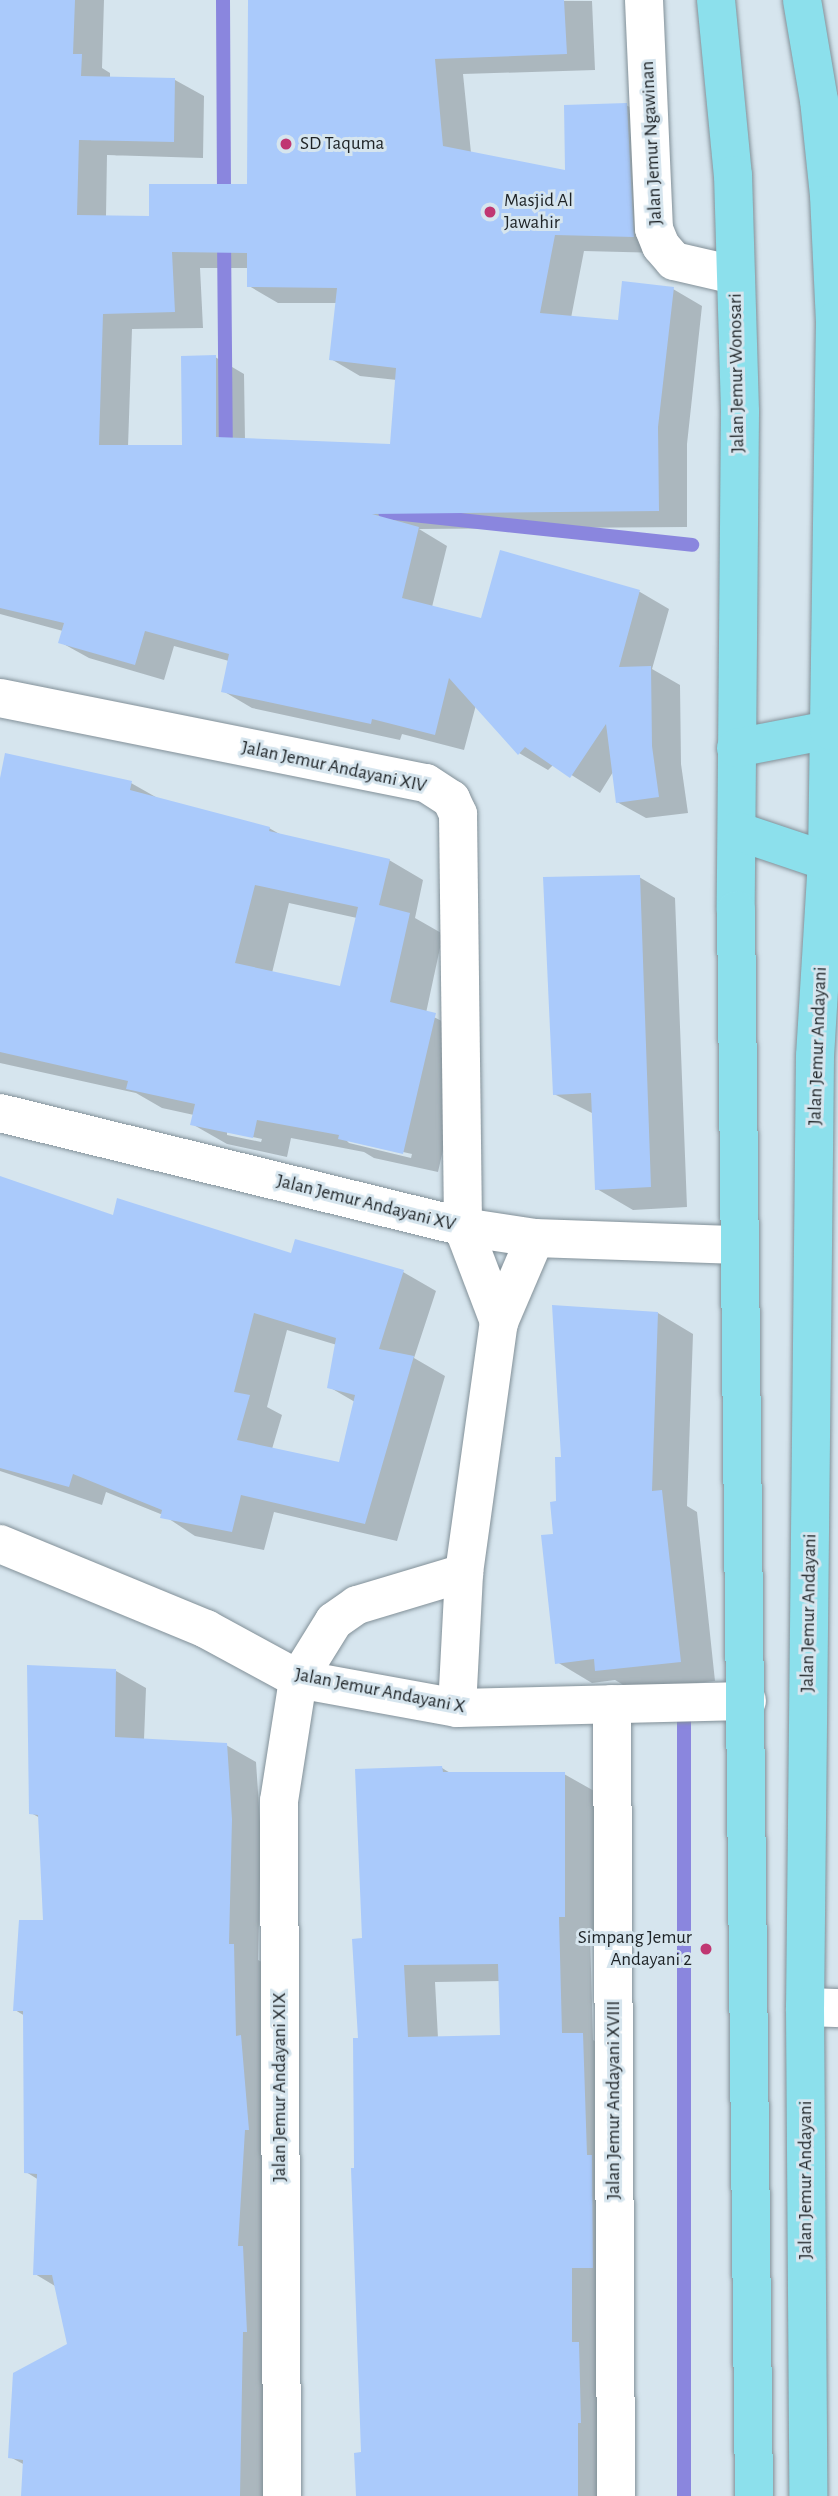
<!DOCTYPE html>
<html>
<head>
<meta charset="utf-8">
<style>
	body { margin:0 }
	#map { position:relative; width:838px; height:2496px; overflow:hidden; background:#d6e5ee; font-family:"Alegreya Sans",sans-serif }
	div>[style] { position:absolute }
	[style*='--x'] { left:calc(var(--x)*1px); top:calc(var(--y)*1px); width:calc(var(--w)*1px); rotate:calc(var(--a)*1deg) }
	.shadow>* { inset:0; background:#0003 }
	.stream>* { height:14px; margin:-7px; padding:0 7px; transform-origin:7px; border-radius:7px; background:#8a86de }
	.building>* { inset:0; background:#aacafb }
	.roads { filter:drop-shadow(0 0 2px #829098) drop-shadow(0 0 2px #829098) }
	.minor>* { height:38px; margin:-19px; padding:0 19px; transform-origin:19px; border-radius:19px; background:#fff }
	.primary>* { height:38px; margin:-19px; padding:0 19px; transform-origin:19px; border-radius:19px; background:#8ce0ec }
	.dots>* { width:19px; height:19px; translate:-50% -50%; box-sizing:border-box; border:4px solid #d6e5ee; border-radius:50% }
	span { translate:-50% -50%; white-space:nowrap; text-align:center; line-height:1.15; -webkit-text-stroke:6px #d6e5ee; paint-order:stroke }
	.street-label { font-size:19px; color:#1d2225 }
	.poi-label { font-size:19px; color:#1d2225 }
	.left { translate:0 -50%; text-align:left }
	.right { translate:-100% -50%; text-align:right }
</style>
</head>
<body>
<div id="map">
	<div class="shadow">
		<div style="clip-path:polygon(evenodd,0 0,104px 0,102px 68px,110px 73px,110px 78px,175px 80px,204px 96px,203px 158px,107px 155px,106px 217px,151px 218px,249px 186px,255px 0,592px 1px,595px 70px,463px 74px,471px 153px,567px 172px,626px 105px,655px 122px,662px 253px,584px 251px,571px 318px,619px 322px,673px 289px,702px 306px,687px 444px,687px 527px,419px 529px,447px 546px,432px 607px,482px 620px,501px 552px,640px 592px,669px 609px,652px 669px,680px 685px,681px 764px,688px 813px,646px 818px,617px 802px,613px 772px,600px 793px,554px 764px,548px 770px,519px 753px,476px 705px,464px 750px,402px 734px,400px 740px,252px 708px,223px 691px,229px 661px,174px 646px,164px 680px,89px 658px,60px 642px,63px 631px,0 614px,0 0,200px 268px,249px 268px,249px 286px,278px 303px,337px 303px,331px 359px,360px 376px,397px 380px,392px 445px,245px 440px,244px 374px,215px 357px,183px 447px,128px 447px,132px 329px,203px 328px,200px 268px)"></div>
		<div style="clip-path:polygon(evenodd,131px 783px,161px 800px,269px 828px,283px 836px,389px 860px,423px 880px,415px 918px,443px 934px,426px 1013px,469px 1035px,438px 1172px,374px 1158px,364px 1152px,291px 1138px,287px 1157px,227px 1144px,192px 1124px,194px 1115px,162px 1108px,136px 1093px,0 1063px,0 786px,131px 783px,289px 903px,357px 918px,341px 988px,272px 973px,289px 903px,131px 783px,227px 1131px,262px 1139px,261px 1142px,227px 1135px,227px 1131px,131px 783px,345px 1139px,412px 1154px,411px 1158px,349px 1143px,345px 1139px)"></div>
		<div style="clip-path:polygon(639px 877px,675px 898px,687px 1207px,633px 1210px,597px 1189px,594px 1114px,554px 1094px)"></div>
		<div style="clip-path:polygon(evenodd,0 1178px,114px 1217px,293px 1255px,403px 1272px,436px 1291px,414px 1358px,445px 1376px,397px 1541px,274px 1512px,264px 1550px,195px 1536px,163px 1515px,106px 1492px,102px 1505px,0 1471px,0 1178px,287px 1330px,337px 1345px,329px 1387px,355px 1402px,340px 1464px,272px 1449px,282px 1415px,267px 1407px,287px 1330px)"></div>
		<div style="clip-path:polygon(554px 1307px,658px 1313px,693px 1334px,687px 1506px,697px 1512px,715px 1681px,632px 1690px,615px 1680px,592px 1683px,557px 1662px,555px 1536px,562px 1459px)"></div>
		<div style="clip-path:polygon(116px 1671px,146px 1688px,144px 1740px,226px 1745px,256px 1762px,261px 1837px,258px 1960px,264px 1963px,269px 2496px,23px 2496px,25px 2465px,10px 2457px,69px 2344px,55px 2286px,35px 2274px,39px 2180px,26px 2172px,25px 2016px,15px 2010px,45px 1922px,40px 1818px,31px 1813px)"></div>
		<div style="clip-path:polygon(evenodd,442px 1768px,452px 1774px,564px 1774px,596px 1792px,596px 1934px,590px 1934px,593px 2040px,614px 2053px,608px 2496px,358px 2496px,363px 2454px,356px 2170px,364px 1940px,442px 1768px,501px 1981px,502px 2037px,438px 2038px,435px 1982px,501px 1981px)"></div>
	</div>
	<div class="stream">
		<div style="--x:223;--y:0;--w:202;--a:89.7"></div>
		<div style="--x:224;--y:236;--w:218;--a:89.5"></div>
		<div style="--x:385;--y:512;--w:309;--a:6.1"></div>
		<div style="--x:684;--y:1719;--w:777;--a:90"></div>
	</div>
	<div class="building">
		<div style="clip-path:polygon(evenodd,0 0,75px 0,73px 54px,82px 54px,81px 76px,175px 78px,174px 142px,79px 140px,77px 215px,149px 216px,149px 184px,247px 184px,248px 0,564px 0,567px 54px,435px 59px,443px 146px,565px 170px,564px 105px,627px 103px,634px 237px,555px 235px,540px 313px,618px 320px,622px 281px,674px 287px,658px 427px,659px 511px,372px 514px,419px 527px,402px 598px,481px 618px,500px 550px,640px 590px,619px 667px,651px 666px,652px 746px,659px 797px,616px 803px,606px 724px,570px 778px,525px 747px,518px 755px,449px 678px,435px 735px,372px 719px,371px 724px,221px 692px,229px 654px,145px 631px,135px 665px,58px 643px,64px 623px,0 608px,0 0,172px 252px,247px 253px,247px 287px,337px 288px,329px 360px,396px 368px,390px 444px,216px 437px,216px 355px,181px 356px,182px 445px,99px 445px,103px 314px,175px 312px,172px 252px)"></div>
		<div style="clip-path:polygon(evenodd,5px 753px,132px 781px,130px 790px,270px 827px,269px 831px,390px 859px,379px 905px,410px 913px,390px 1002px,436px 1013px,403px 1154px,338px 1139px,339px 1135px,257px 1120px,253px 1138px,190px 1125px,195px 1104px,126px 1089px,128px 1081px,0 1052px,0 778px,5px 753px,255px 885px,358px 907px,340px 986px,235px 963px,255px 885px)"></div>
		<div style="clip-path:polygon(640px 875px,651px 1187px,595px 1190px,591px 1093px,553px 1095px,543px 877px)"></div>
		<div style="clip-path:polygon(evenodd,0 1176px,113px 1215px,117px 1198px,291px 1253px,295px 1239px,404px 1270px,379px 1349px,414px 1356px,365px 1524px,241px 1495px,232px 1532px,160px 1518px,162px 1510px,73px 1474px,69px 1487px,0 1468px,0 1176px,254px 1313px,336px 1338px,327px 1388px,355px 1395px,339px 1462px,237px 1440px,250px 1395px,234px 1392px,254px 1313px)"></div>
		<div style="clip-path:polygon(552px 1305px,658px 1312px,652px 1491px,662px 1490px,681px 1662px,595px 1671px,594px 1659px,555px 1664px,541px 1535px,553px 1534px,550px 1502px,556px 1501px,555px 1457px,561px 1457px)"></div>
		<div style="clip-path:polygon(27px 1665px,116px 1669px,115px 1737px,227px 1743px,232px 1819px,229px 1944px,234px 1944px,236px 2036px,241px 2035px,249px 2130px,245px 2130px,238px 2246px,243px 2246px,247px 2332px,243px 2332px,240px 2496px,21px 2496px,23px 2460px,8px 2458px,13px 2373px,67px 2344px,52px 2275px,33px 2275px,37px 2174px,24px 2173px,23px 2011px,13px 2011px,19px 1920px,43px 1920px,38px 1815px,29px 1814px)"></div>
		<div style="clip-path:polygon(evenodd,442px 1766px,443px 1772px,565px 1772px,565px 1917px,559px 1917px,562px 2033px,583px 2033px,587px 2155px,592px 2155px,593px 2268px,572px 2268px,572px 2342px,579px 2342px,581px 2423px,578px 2423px,578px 2496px,356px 2496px,354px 2453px,361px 2452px,351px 2168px,354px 2168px,353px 2038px,358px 2038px,352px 1939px,362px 1938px,355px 1769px,442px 1766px,498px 1964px,500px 2035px,408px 2037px,404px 1965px,498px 1964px)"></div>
	</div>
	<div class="roads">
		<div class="minor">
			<div style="--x:644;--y:0;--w:229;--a:87.5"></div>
			<div style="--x:654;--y:229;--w:18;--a:68"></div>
			<div style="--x:661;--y:246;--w:20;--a:49"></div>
			<div style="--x:674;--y:261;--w:62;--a:13.1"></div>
			<div style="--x:0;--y:698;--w:434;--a:11.3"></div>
			<div style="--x:426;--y:783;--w:30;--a:33"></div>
			<div style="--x:451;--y:799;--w:17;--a:65"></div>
			<div style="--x:458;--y:814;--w:413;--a:89.3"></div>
			<div style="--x:463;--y:1227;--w:102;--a:69.2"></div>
			<div style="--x:0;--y:1113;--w:477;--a:13.8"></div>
			<div style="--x:463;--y:1227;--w:73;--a:8.7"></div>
			<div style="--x:535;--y:1238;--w:204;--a:2"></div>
			<div style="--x:0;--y:1544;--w:223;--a:22.4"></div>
			<div style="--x:206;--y:1629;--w:105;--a:28.5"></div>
			<div style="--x:298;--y:1679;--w:162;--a:10.3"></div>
			<div style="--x:457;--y:1708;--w:290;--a:-1.4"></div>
			<div style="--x:612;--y:1704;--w:792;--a:89.71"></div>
			<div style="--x:457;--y:1708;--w:135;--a:-87"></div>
			<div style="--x:464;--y:1573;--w:253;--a:-82.1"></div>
			<div style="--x:499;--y:1322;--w:91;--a:-66.8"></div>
			<div style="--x:805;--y:2007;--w:33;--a:2"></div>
			<div style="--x:282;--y:2496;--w:695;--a:-90.25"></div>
			<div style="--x:279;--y:1801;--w:123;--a:-81.1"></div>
			<div style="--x:298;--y:1679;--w:68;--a:-58.2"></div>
			<div style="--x:334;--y:1621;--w:28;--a:-35"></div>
			<div style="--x:357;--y:1605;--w:112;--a:-16.7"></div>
		</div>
		<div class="primary">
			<div style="--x:716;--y:0;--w:176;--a:84.5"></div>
			<div style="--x:733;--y:175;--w:237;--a:88.3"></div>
			<div style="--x:740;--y:412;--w:498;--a:90.5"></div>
			<div style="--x:736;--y:910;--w:1586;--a:89.35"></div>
			<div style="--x:802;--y:0;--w:101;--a:80.4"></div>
			<div style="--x:819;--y:100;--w:96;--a:84"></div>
			<div style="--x:829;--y:195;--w:126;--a:87.3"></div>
			<div style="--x:835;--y:321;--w:539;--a:90.85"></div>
			<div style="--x:827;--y:860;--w:196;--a:93.5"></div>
			<div style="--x:815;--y:1056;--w:951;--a:90.6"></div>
			<div style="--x:805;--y:2007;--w:489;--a:89.6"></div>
			<div style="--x:736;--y:748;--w:95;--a:-11"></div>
			<div style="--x:829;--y:730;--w:11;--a:-34"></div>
			<div style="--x:737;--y:831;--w:107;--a:18.6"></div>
		</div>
	</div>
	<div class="dots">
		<div style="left:286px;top:144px;background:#c03772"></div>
		<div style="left:490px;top:212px;background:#c03772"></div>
		<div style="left:706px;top:1949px;background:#c03772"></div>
	</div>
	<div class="street-label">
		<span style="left:652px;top:143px;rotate:-93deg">Jalan Jemur Ngawinan</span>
		<span style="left:737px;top:373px;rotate:-91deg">Jalan Jemur Wonosari</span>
		<span style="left:334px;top:767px;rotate:12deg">Jalan Jemur Andayani XIV</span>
		<span style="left:818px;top:1046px;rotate:-88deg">Jalan Jemur Andayani</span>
		<span style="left:366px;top:1203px;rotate:14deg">Jalan Jemur Andayani XV</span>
		<span style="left:809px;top:1613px;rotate:-89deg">Jalan Jemur Andayani</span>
		<span style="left:380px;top:1691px;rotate:11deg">Jalan Jemur Andayani X</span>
		<span style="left:280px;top:2087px;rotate:-90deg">Jalan Jemur Andayani XIX</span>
		<span style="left:614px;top:2100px;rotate:-90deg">Jalan Jemur Andayani XVIII</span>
		<span style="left:806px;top:2180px;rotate:-90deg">Jalan Jemur Andayani</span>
	</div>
	<div class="poi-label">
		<span class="left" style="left:300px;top:144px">SD Taquma</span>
		<span class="left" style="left:504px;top:212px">Masjid Al<br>Jawahir</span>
		<span class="right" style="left:692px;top:1949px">Simpang Jemur<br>Andayani 2</span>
	</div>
</div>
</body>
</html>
